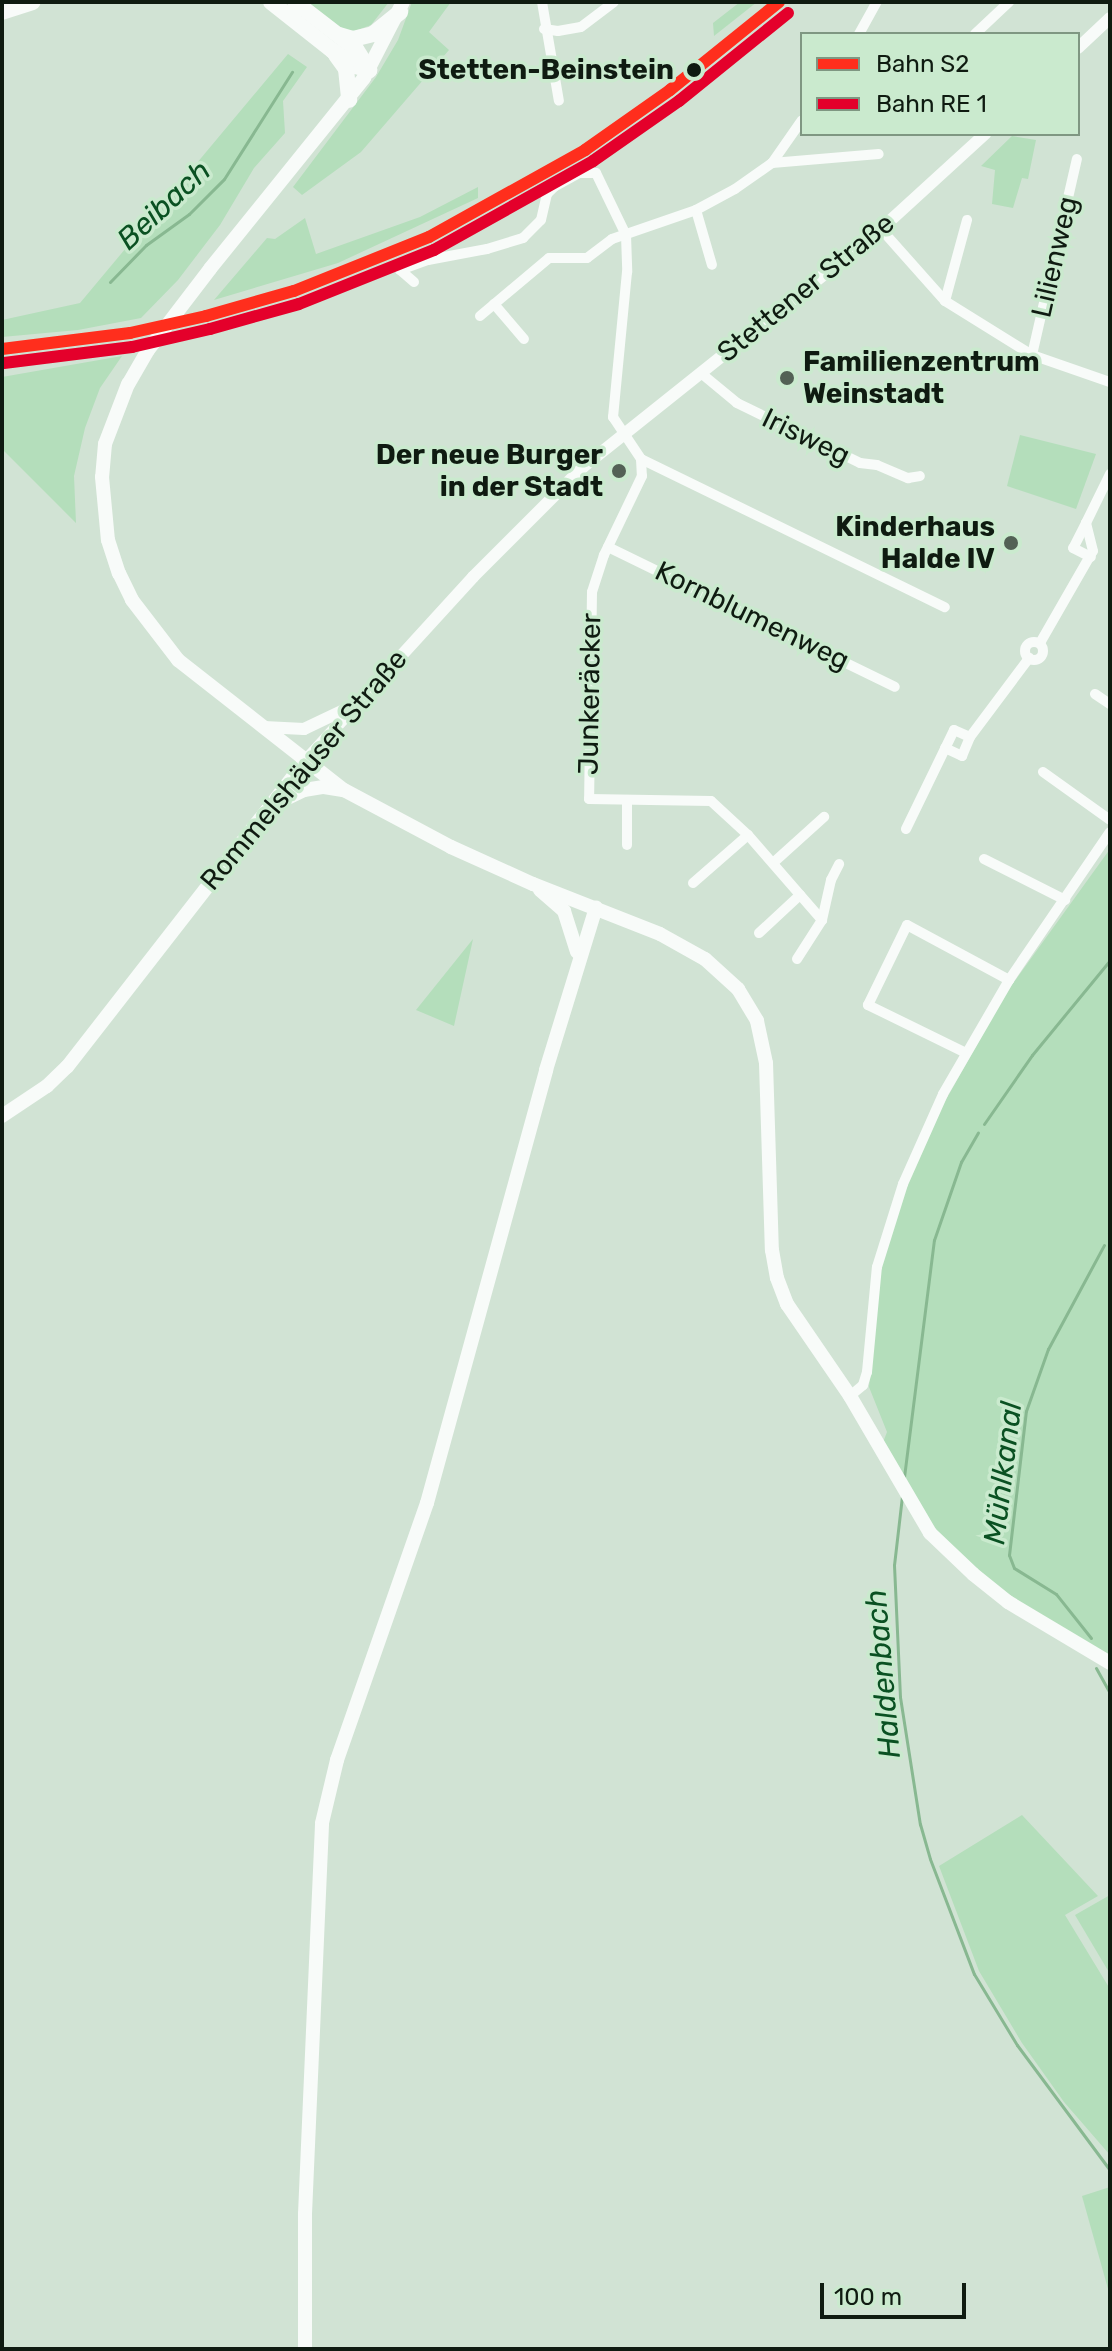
<!DOCTYPE html>
<html>
<head>
<meta charset="utf-8">
<style>
	body { margin:0 }
	#map { position:relative; width:1112px; height:2351px; overflow:hidden; background:#d1e3d4; font-family:Rubik,sans-serif }
	div>[style] { position:absolute }
	[style*='--x'] { left:calc(var(--x)*1px); top:calc(var(--y)*1px); width:calc(var(--w)*1px); rotate:calc(var(--a)*1deg) }
	.green>* { inset:0; background:#b4debb }
	.stream>* { height:3px; margin:-1.5px; padding:0 1.5px; transform-origin:1.5px; border-radius:1.5px; background:#88b891 }
	.minor>* { height:10px; margin:-5px; padding:0 5px; transform-origin:5px; border-radius:5px; background:#f8fbf9 }
	.minor>.ring { margin:-5px; padding:0; box-sizing:content-box; background:none; border:10px solid #f8fbf9; border-radius:50% }
	.tertiary>* { height:12px; margin:-6px; padding:0 6px; transform-origin:6px; border-radius:6px; background:#f8fbf9 }
	.secondary>* { height:14px; margin:-7px; padding:0 7px; transform-origin:7px; border-radius:7px; background:#f8fbf9 }
	.trunk>* { height:16px; margin:-8px; padding:0 8px; transform-origin:8px; border-radius:8px; background:#f8fbf9 }
	.rail-1>* { height:12px; margin:-6px; padding:0 6px; transform-origin:6px; border-radius:6px; background:#ff2e1d }
	.rail-2>* { height:12px; margin:-6px; padding:0 6px; transform-origin:6px; border-radius:6px; background:#e4002b }
	.dots>* { width:22px; height:22px; translate:-50% -50%; box-sizing:border-box; border:4px solid #caeace; border-radius:50% }
	span { translate:-50% -50%; white-space:nowrap; text-align:center; line-height:1.15; -webkit-text-stroke:7px #caeace; paint-order:stroke }
	.stop-label { font-size:28px; color:#0f1b11; font-weight:700 }
	.right { translate:-100% -50%; text-align:right }
	.street-label { font-size:28px; color:#0f1b11 }
	.poi-label { font-size:28px; color:#0f1b11; font-weight:700 }
	.left { translate:0 -50%; text-align:left }
	.water-label { font-size:30px; color:#0a5122; font-style:italic }
	.frame { position:absolute; inset:0; border:4px solid #0f1b11; pointer-events:none }
	.legend { position:absolute; left:800px; top:32px; width:280px; height:104px; box-sizing:border-box; background:#caeace; border:2px solid #7f9782; margin:0; padding:10px 14px; list-style:none; font-size:24px; color:#0f1b11 }
	.legend li { display:flex; align-items:center; gap:16px; height:40px }
	.legend b { width:40px; border:2px solid #7f9782 }
	.scale { position:absolute; left:820px; top:2283px; width:146px; height:36px; box-sizing:border-box; border:4px solid #0f1b11; border-top:0; padding-left:10px; font-size:24px; line-height:28px; white-space:nowrap; color:#0f1b11; -webkit-text-stroke:6px #caeace; paint-order:stroke }
</style>
</head>
<body>
<div id="map">
	<div class="green">
		<div style="clip-path:polygon(302px 2px,389px 2px,371px 25px,355px 31px,340px 29px)"></div>
		<div style="clip-path:polygon(412px 2px,451px 2px,429px 32px,449px 50px,361px 152px,302px 195px,293px 187px,376px 77px,398px 40px)"></div>
		<div style="clip-path:polygon(740px 2px,757px 2px,714px 36px,713px 23px)"></div>
		<div style="clip-path:polygon(288px 54px,307px 67px,283px 101px,285px 133px,254px 168px,220px 225px,178px 280px,141px 318px,78px 330px,2px 337px,2px 320px,80px 303px)"></div>
		<div style="clip-path:polygon(1012px 136px,1036px 140px,1028px 179px,1022px 178px,1013px 208px,992px 204px,995px 170px,981px 166px)"></div>
		<div style="clip-path:polygon(478px 187px,478px 198px,338px 263px,214px 300px,267px 238px,275px 239px,305px 218px,316px 254px,420px 217px)"></div>
		<div style="clip-path:polygon(122px 356px,100px 388px,85px 428px,74px 476px,76px 523px,2px 449px,2px 377px)"></div>
		<div style="clip-path:polygon(1020px 435px,1096px 454px,1076px 509px,1007px 486px)"></div>
		<div style="clip-path:polygon(1110px 849px,1110px 1660px,1009px 1598px,933px 1531px,882px 1445px,887px 1432px,869px 1387px,881px 1266px,907px 1183px,943px 1105px,1006px 993px)"></div>
		<div style="clip-path:polygon(473px 939px,454px 1026px,416px 1010px)"></div>
		<div style="clip-path:polygon(1022px 1815px,1098px 1896px,1065px 1915px,1110px 1989px,1110px 2155px,1064px 2102px,1022px 2043px,979px 1971px,939px 1866px)"></div>
		<div style="clip-path:polygon(1110px 1895px,1110px 1974px,1075px 1915px)"></div>
		<div style="clip-path:polygon(1110px 2187px,1110px 2296px,1082px 2196px)"></div>
	</div>
	<div class="stream">
		<div style="--x:110;--y:282;--w:52;--a:-45.8"></div>
		<div style="--x:146;--y:245;--w:53;--a:-35.8"></div>
		<div style="--x:189;--y:214;--w:49;--a:-45"></div>
		<div style="--x:224;--y:179;--w:127;--a:-57.6"></div>
		<div style="--x:984;--y:1124;--w:84;--a:-55.2"></div>
		<div style="--x:1032;--y:1055;--w:123;--a:-50.6"></div>
		<div style="--x:1109;--y:1233;--w:2;--a:-63"></div>
		<div style="--x:904;--y:1477;--w:239;--a:-82.8"></div>
		<div style="--x:934;--y:1240;--w:83;--a:-70.9"></div>
		<div style="--x:961;--y:1162;--w:34;--a:-60"></div>
		<div style="--x:902;--y:1496;--w:69;--a:96.6"></div>
		<div style="--x:894;--y:1565;--w:132;--a:87.4"></div>
		<div style="--x:900;--y:1697;--w:129;--a:81.1"></div>
		<div style="--x:920;--y:1824;--w:36;--a:74"></div>
		<div style="--x:930;--y:1859;--w:123;--a:69.1"></div>
		<div style="--x:974;--y:1974;--w:83;--a:58.8"></div>
		<div style="--x:1017;--y:2045;--w:156;--a:53.4"></div>
		<div style="--x:1091;--y:1638;--w:56;--a:-128.5"></div>
		<div style="--x:1056;--y:1594;--w:49;--a:-148.2"></div>
		<div style="--x:1014;--y:1568;--w:14;--a:-111"></div>
		<div style="--x:1009;--y:1555;--w:145;--a:-83.3"></div>
		<div style="--x:1026;--y:1411;--w:66;--a:-70.5"></div>
		<div style="--x:1048;--y:1349;--w:118;--a:-61.7"></div>
		<div style="--x:1096;--y:1668;--w:29;--a:61"></div>
	</div>
	<div class="minor">
		<div style="--x:542;--y:2;--w:100;--a:80.3"></div>
		<div style="--x:544;--y:29;--w:14;--a:8"></div>
		<div style="--x:558;--y:31;--w:23;--a:-10"></div>
		<div style="--x:581;--y:27;--w:41;--a:-37.1"></div>
		<div style="--x:859;--y:34;--w:37;--a:-61"></div>
		<div style="--x:975;--y:34;--w:47;--a:-43.3"></div>
		<div style="--x:772;--y:163;--w:107;--a:-4.8"></div>
		<div style="--x:696;--y:210;--w:57;--a:73.8"></div>
		<div style="--x:881;--y:229;--w:96;--a:48.4"></div>
		<div style="--x:945;--y:301;--w:102;--a:31.8"></div>
		<div style="--x:1032;--y:355;--w:83;--a:19.1"></div>
		<div style="--x:414;--y:282;--w:18;--a:-139"></div>
		<div style="--x:400;--y:270;--w:30;--a:-20"></div>
		<div style="--x:428;--y:260;--w:60;--a:-10.6"></div>
		<div style="--x:487;--y:249;--w:38;--a:-17"></div>
		<div style="--x:523;--y:238;--w:25;--a:-45"></div>
		<div style="--x:541;--y:220;--w:27;--a:-77"></div>
		<div style="--x:547;--y:194;--w:10;--a:-45"></div>
		<div style="--x:554;--y:187;--w:29;--a:-29"></div>
		<div style="--x:579;--y:173;--w:17;--a:0"></div>
		<div style="--x:596;--y:173;--w:69;--a:64.2"></div>
		<div style="--x:626;--y:235;--w:37;--a:88"></div>
		<div style="--x:627;--y:272;--w:146;--a:95.5"></div>
		<div style="--x:613;--y:417;--w:50;--a:56.3"></div>
		<div style="--x:641;--y:459;--w:338;--a:26"></div>
		<div style="--x:945;--y:301;--w:84;--a:-74.8"></div>
		<div style="--x:494;--y:304;--w:46;--a:49.4"></div>
		<div style="--x:480;--y:316;--w:90;--a:-40"></div>
		<div style="--x:549;--y:258;--w:38;--a:0"></div>
		<div style="--x:587;--y:258;--w:31;--a:-37"></div>
		<div style="--x:612;--y:239;--w:89;--a:-19"></div>
		<div style="--x:696;--y:210;--w:44;--a:-28.3"></div>
		<div style="--x:735;--y:189;--w:45;--a:-35.1"></div>
		<div style="--x:772;--y:163;--w:52;--a:-55.1"></div>
		<div style="--x:1032;--y:355;--w:201;--a:-77.1"></div>
		<div style="--x:702;--y:374;--w:45;--a:39.6"></div>
		<div style="--x:737;--y:403;--w:137;--a:26"></div>
		<div style="--x:860;--y:463;--w:17;--a:7"></div>
		<div style="--x:877;--y:465;--w:34;--a:23"></div>
		<div style="--x:908;--y:478;--w:12;--a:-9"></div>
		<div style="--x:641;--y:459;--w:17;--a:87"></div>
		<div style="--x:642;--y:476;--w:88;--a:115.7"></div>
		<div style="--x:604;--y:555;--w:39;--a:108"></div>
		<div style="--x:592;--y:592;--w:207;--a:90.8"></div>
		<div style="--x:589;--y:799;--w:122;--a:0.9"></div>
		<div style="--x:711;--y:801;--w:50;--a:42.6"></div>
		<div style="--x:748;--y:835;--w:113;--a:49"></div>
		<div style="--x:1086;--y:523;--w:28;--a:117"></div>
		<div style="--x:1073;--y:548;--w:20;--a:27"></div>
		<div style="--x:608;--y:547;--w:319;--a:26"></div>
		<div class="ring" style="left:1025px;top:642px;width:8px;height:8px"></div>
		<div style="--x:1040;--y:643;--w:106;--a:-60.1"></div>
		<div style="--x:1093;--y:551;--w:29;--a:-104"></div>
		<div style="--x:1086;--y:523;--w:55;--a:-63.9"></div>
		<div style="--x:1095;--y:694;--w:18;--a:34"></div>
		<div style="--x:945;--y:748;--w:19;--a:25"></div>
		<div style="--x:962;--y:756;--w:21;--a:-67"></div>
		<div style="--x:970;--y:737;--w:99;--a:-53.2"></div>
		<div style="--x:1043;--y:772;--w:82;--a:35.6"></div>
		<div style="--x:627;--y:800;--w:45;--a:90"></div>
		<div style="--x:906;--y:829;--w:110;--a:-64.1"></div>
		<div style="--x:954;--y:730;--w:17;--a:24"></div>
		<div style="--x:984;--y:859;--w:91;--a:26.8"></div>
		<div style="--x:773;--y:863;--w:69;--a:-42"></div>
		<div style="--x:693;--y:883;--w:73;--a:-41.1"></div>
		<div style="--x:759;--y:933;--w:56;--a:-42.8"></div>
		<div style="--x:797;--y:959;--w:46;--a:-57.3"></div>
		<div style="--x:822;--y:920;--w:41;--a:-77.3"></div>
		<div style="--x:831;--y:880;--w:18;--a:-63"></div>
		<div style="--x:964;--y:1052;--w:107;--a:-153.9"></div>
		<div style="--x:868;--y:1005;--w:89;--a:-64"></div>
		<div style="--x:907;--y:925;--w:116;--a:28.3"></div>
		<div style="--x:850;--y:1396;--w:17;--a:-40"></div>
		<div style="--x:863;--y:1385;--w:14;--a:-73"></div>
		<div style="--x:867;--y:1372;--w:105;--a:-84.6"></div>
		<div style="--x:877;--y:1267;--w:87;--a:-72.6"></div>
		<div style="--x:903;--y:1184;--w:98;--a:-66"></div>
		<div style="--x:943;--y:1094;--w:132;--a:-59.9"></div>
		<div style="--x:1009;--y:980;--w:179;--a:-55.7"></div>
	</div>
	<div class="tertiary">
		<div style="--x:1078;--y:48;--w:44;--a:-43.2"></div>
		<div style="--x:264;--y:727;--w:40;--a:2.9"></div>
		<div style="--x:304;--y:729;--w:49;--a:-25.5"></div>
		<div style="--x:306;--y:760;--w:248;--a:-47.6"></div>
		<div style="--x:473;--y:577;--w:156;--a:-45"></div>
		<div style="--x:583;--y:467;--w:381;--a:-38.6"></div>
		<div style="--x:881;--y:229;--w:141;--a:-42.4"></div>
	</div>
	<div class="secondary">
		<div style="--x:403;--y:2;--w:85;--a:117.2"></div>
		<div style="--x:364;--y:78;--w:245;--a:128.9"></div>
		<div style="--x:210;--y:269;--w:102;--a:127.4"></div>
		<div style="--x:148;--y:350;--w:39;--a:120"></div>
		<div style="--x:128;--y:384;--w:64;--a:111"></div>
		<div style="--x:105;--y:444;--w:33;--a:95"></div>
		<div style="--x:102;--y:477;--w:63;--a:84.6"></div>
		<div style="--x:108;--y:540;--w:35;--a:72"></div>
		<div style="--x:119;--y:573;--w:30;--a:64"></div>
		<div style="--x:132;--y:600;--w:76;--a:52.5"></div>
		<div style="--x:178;--y:660;--w:211;--a:38.1"></div>
		<div style="--x:344;--y:790;--w:121;--a:28"></div>
		<div style="--x:451;--y:847;--w:90;--a:24.3"></div>
		<div style="--x:533;--y:884;--w:136;--a:21.5"></div>
		<div style="--x:660;--y:934;--w:51;--a:29.1"></div>
		<div style="--x:705;--y:959;--w:45;--a:42.3"></div>
		<div style="--x:738;--y:989;--w:37;--a:59"></div>
		<div style="--x:757;--y:1021;--w:43;--a:77.9"></div>
		<div style="--x:766;--y:1063;--w:187;--a:88.2"></div>
		<div style="--x:772;--y:1250;--w:28;--a:80"></div>
		<div style="--x:777;--y:1278;--w:28;--a:69"></div>
		<div style="--x:787;--y:1304;--w:112;--a:55.6"></div>
		<div style="--x:850;--y:1396;--w:159;--a:59.7"></div>
		<div style="--x:930;--y:1533;--w:59;--a:43.6"></div>
		<div style="--x:973;--y:1574;--w:45;--a:38.7"></div>
		<div style="--x:1008;--y:1602;--w:119;--a:30.9"></div>
		<div style="--x:269;--y:807;--w:39;--a:-26"></div>
		<div style="--x:304;--y:790;--w:20;--a:-9"></div>
		<div style="--x:324;--y:787;--w:19;--a:9"></div>
		<div style="--x:540;--y:890;--w:32;--a:41"></div>
		<div style="--x:564;--y:911;--w:43;--a:72.4"></div>
		<div style="--x:2;--y:1116;--w:54;--a:-33.7"></div>
		<div style="--x:47;--y:1086;--w:28;--a:-44"></div>
		<div style="--x:67;--y:1067;--w:389;--a:-52.1"></div>
		<div style="--x:305;--y:2349;--w:135;--a:-90"></div>
		<div style="--x:305;--y:2214;--w:391;--a:-87.5"></div>
		<div style="--x:322;--y:1823;--w:65;--a:-76.6"></div>
		<div style="--x:337;--y:1760;--w:272;--a:-70.7"></div>
		<div style="--x:427;--y:1503;--w:449;--a:-74.6"></div>
		<div style="--x:546;--y:1070;--w:170;--a:-72.9"></div>
	</div>
	<div class="trunk">
		<div style="--x:271;--y:2;--w:79;--a:38.3"></div>
		<div style="--x:333;--y:51;--w:27;--a:33"></div>
		<div style="--x:356;--y:66;--w:14;--a:17"></div>
		<div style="--x:295;--y:2;--w:77;--a:37.6"></div>
		<div style="--x:356;--y:49;--w:25;--a:58"></div>
		<div style="--x:2;--y:12;--w:32;--a:-18"></div>
		<div style="--x:339;--y:35;--w:15;--a:16"></div>
		<div style="--x:353;--y:39;--w:21;--a:-14"></div>
		<div style="--x:373;--y:34;--w:35;--a:-39"></div>
		<div style="--x:336;--y:55;--w:17;--a:54"></div>
		<div style="--x:346;--y:69;--w:31;--a:84"></div>
	</div>
	<div class="rail-1">
		<div style="--x:2;--y:349;--w:129;--a:-7.1"></div>
		<div style="--x:130;--y:333;--w:78;--a:-12.6"></div>
		<div style="--x:206;--y:316;--w:91;--a:-15.9"></div>
		<div style="--x:294;--y:291;--w:145;--a:-21.8"></div>
		<div style="--x:429;--y:237;--w:179;--a:-29.1"></div>
		<div style="--x:585;--y:150;--w:104;--a:-35.2"></div>
		<div style="--x:670;--y:90;--w:140;--a:-38.9"></div>
	</div>
	<div class="rail-2">
		<div style="--x:4;--y:363;--w:129;--a:-7.1"></div>
		<div style="--x:132;--y:347;--w:80;--a:-13"></div>
		<div style="--x:210;--y:329;--w:92;--a:-15.7"></div>
		<div style="--x:299;--y:304;--w:145;--a:-21.8"></div>
		<div style="--x:434;--y:250;--w:182;--a:-29.2"></div>
		<div style="--x:593;--y:161;--w:105;--a:-34.9"></div>
		<div style="--x:679;--y:101;--w:140;--a:-38.9"></div>
	</div>
	<div class="dots">
		<div style="left:694px;top:70px;background:#0f1b11"></div>
		<div style="left:787px;top:378px;background:#536155"></div>
		<div style="left:619px;top:471px;background:#536155"></div>
		<div style="left:1011px;top:543px;background:#536155"></div>
	</div>
	<div class="stop-label">
		<span class="right" style="left:674px;top:70px">Stetten-Beinstein</span>
	</div>
	<div class="street-label">
		<span style="left:1055px;top:257px;rotate:-77deg">Lilienweg</span>
		<span style="left:806px;top:288px;rotate:-39deg">Stettener Straße</span>
		<span style="left:806px;top:437px;rotate:26deg">Irisweg</span>
		<span style="left:752px;top:616px;rotate:26deg">Kornblumenweg</span>
		<span style="left:590px;top:694px;rotate:-89deg">Junkeräcker</span>
		<span style="left:304px;top:770px;rotate:-50deg">Rommelshäuser Straße</span>
	</div>
	<div class="poi-label">
		<span class="left" style="left:803px;top:378px">Familienzentrum<br>Weinstadt</span>
		<span class="right" style="left:603px;top:471px">Der neue Burger<br>in der Stadt</span>
		<span class="right" style="left:995px;top:543px">Kinderhaus<br>Halde IV</span>
	</div>
	<div class="water-label">
		<span style="left:164px;top:205px;rotate:-43deg">Beibach</span>
		<span style="left:1003px;top:1473px;rotate:-83deg">Mühlkanal</span>
		<span style="left:883px;top:1674px;rotate:-95deg">Haldenbach</span>
	</div>
	<div class="frame"></div>
	<ul class="legend">
	<li><b style="height:10px;background:#ff2e1d"></b>Bahn S2</li>
	<li><b style="height:10px;background:#e4002b"></b>Bahn RE 1</li>
	</ul>
	<div class="scale">100 m</div>
</div>
</body>
</html>
